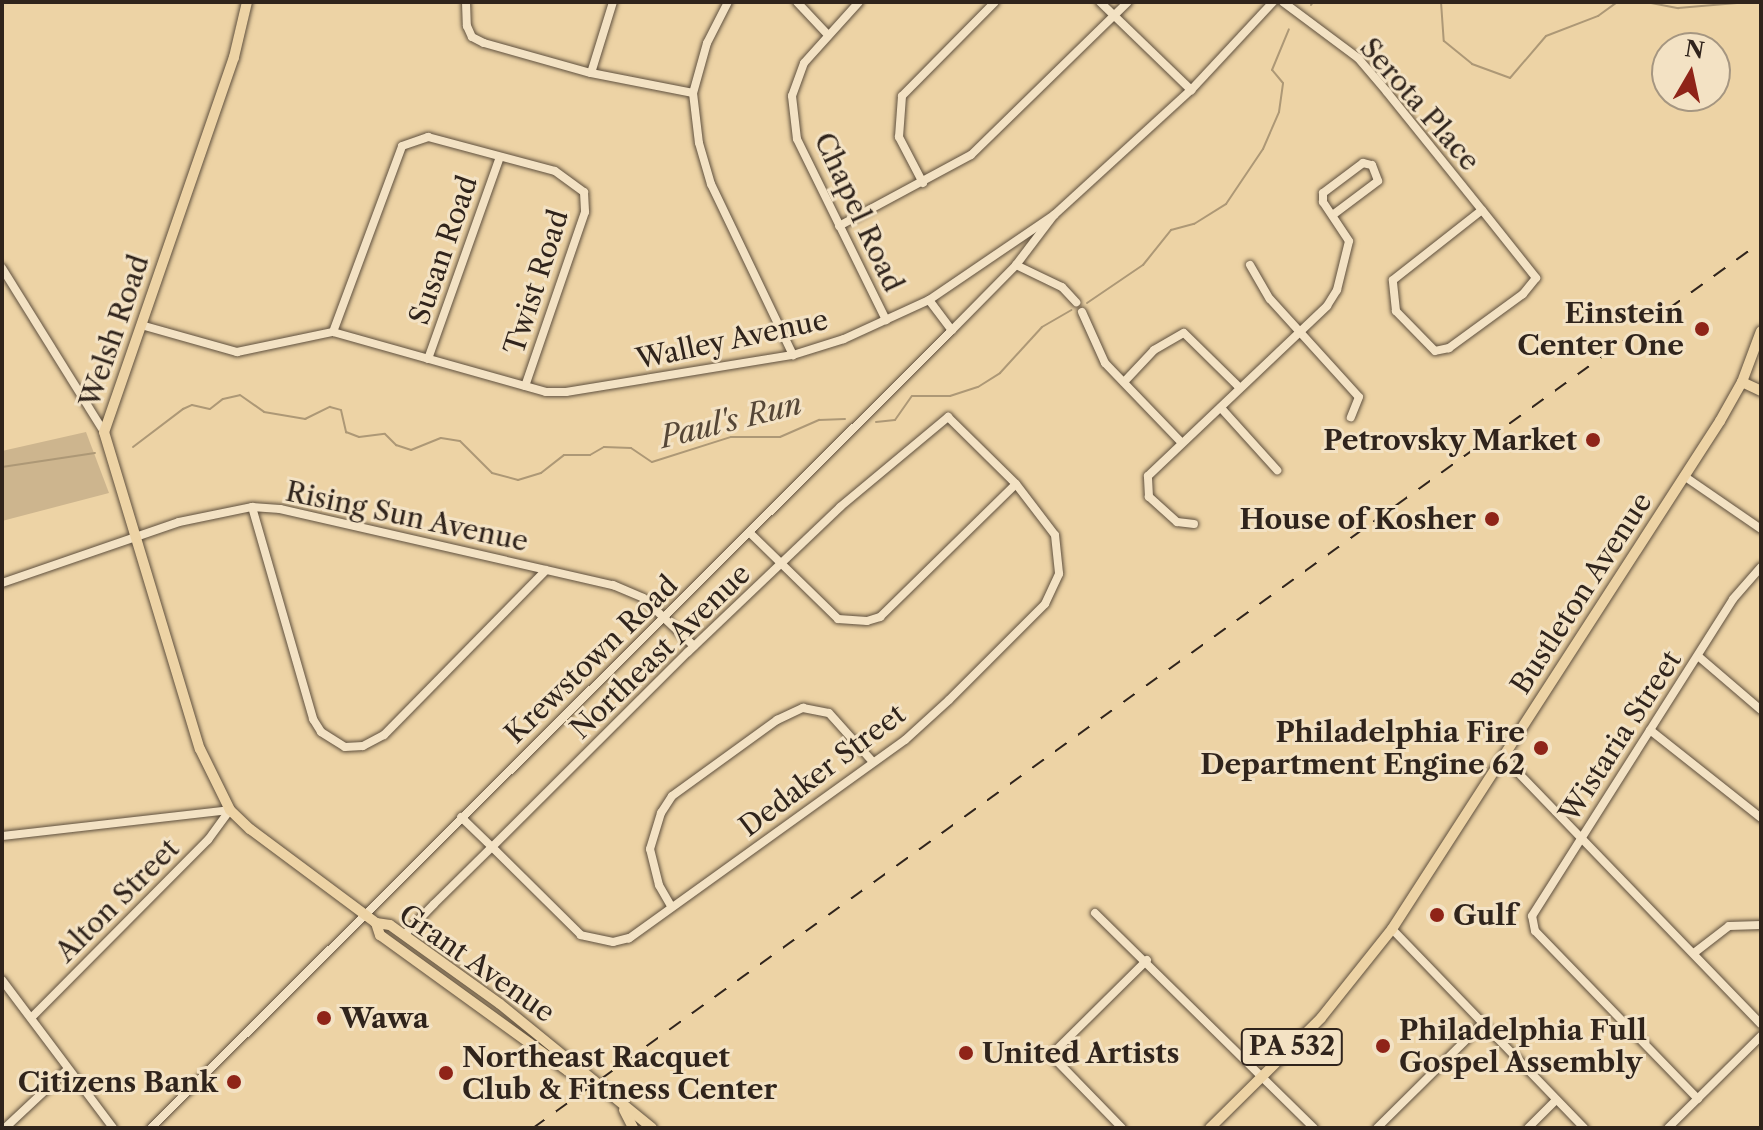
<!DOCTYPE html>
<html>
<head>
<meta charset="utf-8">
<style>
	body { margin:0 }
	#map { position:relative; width:1763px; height:1130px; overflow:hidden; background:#edd3a5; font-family:"Libre Caslon Text",serif }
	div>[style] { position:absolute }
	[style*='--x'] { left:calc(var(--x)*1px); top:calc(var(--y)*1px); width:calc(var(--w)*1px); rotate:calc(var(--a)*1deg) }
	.green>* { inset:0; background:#cdb58e }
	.stream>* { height:2px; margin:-1px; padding:0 1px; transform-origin:1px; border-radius:1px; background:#ad9876 }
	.roads { filter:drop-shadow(0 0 2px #5f503e) drop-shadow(0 0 2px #5f503e) }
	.minor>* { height:8px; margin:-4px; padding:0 4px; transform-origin:4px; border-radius:4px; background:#f3e2c4 }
	.major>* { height:10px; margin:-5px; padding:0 5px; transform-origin:5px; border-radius:5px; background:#edd3a5 }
	.rail>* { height:2px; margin-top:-1px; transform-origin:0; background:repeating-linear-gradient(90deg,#30241c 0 14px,transparent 0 28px) }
	.dots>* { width:22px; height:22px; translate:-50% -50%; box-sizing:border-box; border:4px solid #f3e2c4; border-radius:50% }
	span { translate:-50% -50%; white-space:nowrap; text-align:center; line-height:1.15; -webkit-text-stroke:6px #f3e2c4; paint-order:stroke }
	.shield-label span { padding:2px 6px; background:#f3e2c4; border:2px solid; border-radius:6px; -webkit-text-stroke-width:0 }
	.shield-label { font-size:26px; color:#30241c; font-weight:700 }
	.street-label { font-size:28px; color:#30241c }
	.poi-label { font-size:28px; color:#30241c; font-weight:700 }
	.right { translate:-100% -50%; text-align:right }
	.left { translate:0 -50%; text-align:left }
	.water-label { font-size:30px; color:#564737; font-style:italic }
	.frame { position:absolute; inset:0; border:4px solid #30241c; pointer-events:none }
	.north { position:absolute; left:1651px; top:32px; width:80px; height:80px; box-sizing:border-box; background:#f3e2c4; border:2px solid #a59681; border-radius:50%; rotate:9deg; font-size:22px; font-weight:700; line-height:32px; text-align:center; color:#30241c }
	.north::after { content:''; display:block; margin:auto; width:28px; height:36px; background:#8f2418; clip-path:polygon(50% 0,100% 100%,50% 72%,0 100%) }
</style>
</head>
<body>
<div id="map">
	<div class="green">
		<div style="clip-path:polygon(86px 432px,109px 493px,2px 521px,2px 451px)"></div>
	</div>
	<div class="stream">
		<div style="--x:1441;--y:2;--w:39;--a:86"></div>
		<div style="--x:1444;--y:41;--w:36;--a:39"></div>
		<div style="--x:1472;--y:64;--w:40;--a:20.2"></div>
		<div style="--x:1510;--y:78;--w:55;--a:-49.4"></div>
		<div style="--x:1546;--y:36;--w:56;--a:-21"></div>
		<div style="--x:1598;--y:16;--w:24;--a:-36"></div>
		<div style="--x:1646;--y:2;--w:33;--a:11"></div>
		<div style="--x:1678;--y:8;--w:71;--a:-4.8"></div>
		<div style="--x:1311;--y:5;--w:4;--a:-56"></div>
		<div style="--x:1087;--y:303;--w:68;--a:-34.2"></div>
		<div style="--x:1143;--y:265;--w:45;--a:-51.3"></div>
		<div style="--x:1171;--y:230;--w:24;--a:-15"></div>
		<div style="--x:1194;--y:224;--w:38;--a:-32"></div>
		<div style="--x:1226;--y:204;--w:66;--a:-56.1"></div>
		<div style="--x:1263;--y:149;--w:40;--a:-66.6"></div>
		<div style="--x:1279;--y:112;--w:29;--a:-82"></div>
		<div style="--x:1283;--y:83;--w:17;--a:-130"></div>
		<div style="--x:1272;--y:70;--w:44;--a:-67.5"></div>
		<div style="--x:876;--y:422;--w:19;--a:-6"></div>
		<div style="--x:895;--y:420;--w:29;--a:-55"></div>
		<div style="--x:912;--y:396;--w:38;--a:0"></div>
		<div style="--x:950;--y:396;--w:29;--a:-18"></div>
		<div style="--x:978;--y:387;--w:26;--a:-32"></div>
		<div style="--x:1000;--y:373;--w:62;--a:-47.6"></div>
		<div style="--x:1042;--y:327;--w:34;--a:-30"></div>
		<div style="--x:133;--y:447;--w:63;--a:-37.2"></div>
		<div style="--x:183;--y:409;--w:10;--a:-24"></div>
		<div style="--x:192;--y:405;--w:18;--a:13"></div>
		<div style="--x:210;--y:409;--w:16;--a:-38"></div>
		<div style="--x:223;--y:399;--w:17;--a:-13"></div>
		<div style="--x:240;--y:395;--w:29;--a:35"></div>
		<div style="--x:264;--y:412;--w:42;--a:9.7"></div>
		<div style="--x:305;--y:419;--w:28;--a:-26"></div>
		<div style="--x:330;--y:407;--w:11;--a:15"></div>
		<div style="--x:341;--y:410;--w:23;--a:77"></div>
		<div style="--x:346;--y:432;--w:14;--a:21"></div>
		<div style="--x:359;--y:437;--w:26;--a:-7"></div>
		<div style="--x:385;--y:434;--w:16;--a:45"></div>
		<div style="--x:396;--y:445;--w:16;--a:18"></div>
		<div style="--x:411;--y:450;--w:32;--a:-22"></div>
		<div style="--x:441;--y:438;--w:19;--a:9"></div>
		<div style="--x:460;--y:441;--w:45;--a:45"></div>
		<div style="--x:492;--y:473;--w:27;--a:15"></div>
		<div style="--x:518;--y:480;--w:24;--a:-17"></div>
		<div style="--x:541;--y:473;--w:29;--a:-38"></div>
		<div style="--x:564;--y:455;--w:26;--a:0"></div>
		<div style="--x:590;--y:455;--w:16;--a:-30"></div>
		<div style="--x:604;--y:447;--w:27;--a:2"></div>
		<div style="--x:631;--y:448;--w:25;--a:34"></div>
		<div style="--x:652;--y:462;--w:83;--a:-17.6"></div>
		<div style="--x:731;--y:437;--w:49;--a:0"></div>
		<div style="--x:780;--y:437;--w:43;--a:-23.6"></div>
		<div style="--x:819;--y:420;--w:26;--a:-2"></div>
		<div style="--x:2;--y:467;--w:94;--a:-8.6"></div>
	</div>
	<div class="roads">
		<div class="minor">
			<div style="--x:466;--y:2;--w:24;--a:88"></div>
			<div style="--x:467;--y:26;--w:12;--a:66"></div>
			<div style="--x:472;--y:37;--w:13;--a:27"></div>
			<div style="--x:484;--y:43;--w:111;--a:15.7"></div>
			<div style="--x:591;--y:73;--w:104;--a:11.1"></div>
			<div style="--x:728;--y:2;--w:46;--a:117.1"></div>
			<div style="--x:707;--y:43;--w:52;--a:105.6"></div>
			<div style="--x:693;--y:93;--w:50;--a:83.2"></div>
			<div style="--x:699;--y:143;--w:43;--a:73.7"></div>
			<div style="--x:711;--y:184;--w:190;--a:64.4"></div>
			<div style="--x:797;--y:2;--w:44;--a:46.8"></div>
			<div style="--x:859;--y:2;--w:82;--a:132"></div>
			<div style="--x:804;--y:63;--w:35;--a:110"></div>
			<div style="--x:792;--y:96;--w:43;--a:83.4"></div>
			<div style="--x:797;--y:139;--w:202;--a:63.8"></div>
			<div style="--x:1100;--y:2;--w:127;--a:44"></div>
			<div style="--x:1283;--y:2;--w:94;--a:36.7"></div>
			<div style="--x:1358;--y:58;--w:45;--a:49.5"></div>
			<div style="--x:1387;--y:92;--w:151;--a:51.2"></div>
			<div style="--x:1482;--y:210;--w:87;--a:51.5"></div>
			<div style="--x:1536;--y:278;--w:21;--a:129"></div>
			<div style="--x:1523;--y:294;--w:92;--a:143.9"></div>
			<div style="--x:1449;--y:348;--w:14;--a:168"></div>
			<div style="--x:1435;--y:351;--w:56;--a:-134.3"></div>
			<div style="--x:1396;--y:311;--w:31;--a:-96"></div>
			<div style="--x:1393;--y:280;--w:113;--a:-38.2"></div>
			<div style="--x:591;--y:73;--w:74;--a:-72.8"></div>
			<div style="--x:923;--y:183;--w:52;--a:-117.6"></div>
			<div style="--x:899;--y:137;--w:41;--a:-85.8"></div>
			<div style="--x:902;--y:96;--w:132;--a:-45.3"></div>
			<div style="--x:839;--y:226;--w:150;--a:-28.3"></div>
			<div style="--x:971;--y:155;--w:219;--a:-44.3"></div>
			<div style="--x:1016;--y:265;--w:51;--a:25.6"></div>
			<div style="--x:1062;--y:287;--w:21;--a:47"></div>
			<div style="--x:1250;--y:265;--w:39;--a:60"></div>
			<div style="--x:1270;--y:299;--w:132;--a:47.8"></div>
			<div style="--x:1359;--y:397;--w:22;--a:112"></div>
			<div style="--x:2;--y:268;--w:193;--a:58.1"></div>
			<div style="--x:929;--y:300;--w:38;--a:53"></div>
			<div style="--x:1082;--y:312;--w:56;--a:65.7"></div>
			<div style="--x:1105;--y:363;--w:111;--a:46.1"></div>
			<div style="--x:141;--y:325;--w:100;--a:15.7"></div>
			<div style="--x:237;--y:352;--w:98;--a:-11.8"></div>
			<div style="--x:333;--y:332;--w:221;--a:15.7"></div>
			<div style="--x:546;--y:392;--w:20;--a:0"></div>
			<div style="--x:566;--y:392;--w:230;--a:-9.3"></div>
			<div style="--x:793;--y:355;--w:53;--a:-17.4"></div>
			<div style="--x:844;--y:339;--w:94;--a:-24.6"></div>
			<div style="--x:929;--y:300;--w:151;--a:-34.2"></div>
			<div style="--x:1054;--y:215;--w:185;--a:-42.4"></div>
			<div style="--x:1191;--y:90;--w:120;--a:-47"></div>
			<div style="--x:333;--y:332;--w:198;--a:-69.6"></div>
			<div style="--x:402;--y:146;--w:28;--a:-19"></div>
			<div style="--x:428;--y:137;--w:131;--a:15"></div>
			<div style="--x:555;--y:171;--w:36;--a:36"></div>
			<div style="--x:584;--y:192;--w:20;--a:87"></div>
			<div style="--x:585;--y:212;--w:184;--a:109"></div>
			<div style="--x:428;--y:359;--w:214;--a:-70.4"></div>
			<div style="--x:1124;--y:382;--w:44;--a:-46.8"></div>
			<div style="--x:1154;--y:350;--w:34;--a:-30"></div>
			<div style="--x:1184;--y:333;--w:78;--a:44.5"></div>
			<div style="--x:1221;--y:408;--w:84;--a:47.9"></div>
			<div style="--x:1684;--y:476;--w:93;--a:34.5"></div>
			<div style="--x:252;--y:507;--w:221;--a:73.9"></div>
			<div style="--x:313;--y:719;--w:15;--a:58"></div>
			<div style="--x:321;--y:732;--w:28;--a:32"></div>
			<div style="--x:345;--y:747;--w:18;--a:-3"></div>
			<div style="--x:363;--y:746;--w:24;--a:-28"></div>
			<div style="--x:384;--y:735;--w:231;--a:-45.5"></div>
			<div style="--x:1194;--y:524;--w:17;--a:-173"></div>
			<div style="--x:1177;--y:522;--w:38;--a:-138"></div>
			<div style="--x:1149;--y:497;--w:21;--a:-93"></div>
			<div style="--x:1148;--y:476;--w:247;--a:-43.5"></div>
			<div style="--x:1327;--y:306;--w:19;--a:-58"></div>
			<div style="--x:1337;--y:290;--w:50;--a:-76.2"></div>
			<div style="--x:1349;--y:241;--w:47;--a:-123.7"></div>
			<div style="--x:1323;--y:202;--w:9;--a:-90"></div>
			<div style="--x:1323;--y:193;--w:50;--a:-36.9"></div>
			<div style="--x:1363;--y:163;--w:9;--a:13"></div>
			<div style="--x:1372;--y:165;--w:17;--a:69"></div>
			<div style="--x:1378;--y:181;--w:55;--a:143.1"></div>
			<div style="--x:750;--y:533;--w:123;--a:44.3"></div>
			<div style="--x:838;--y:619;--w:29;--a:4"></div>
			<div style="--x:867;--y:621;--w:14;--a:-17"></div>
			<div style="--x:880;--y:617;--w:190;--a:-44.4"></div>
			<div style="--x:2;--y:583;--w:187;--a:-19"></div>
			<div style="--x:179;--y:522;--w:75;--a:-11.6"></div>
			<div style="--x:252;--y:507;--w:28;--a:4"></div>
			<div style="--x:280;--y:509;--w:342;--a:12.9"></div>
			<div style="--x:613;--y:585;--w:33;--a:23"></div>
			<div style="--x:643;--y:598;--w:70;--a:43.3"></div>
			<div style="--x:1698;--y:656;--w:83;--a:40.6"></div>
			<div style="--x:1650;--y:730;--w:142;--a:38.4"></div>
			<div style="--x:1503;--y:757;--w:371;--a:46"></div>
			<div style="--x:2;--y:836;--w:229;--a:-6.5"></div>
			<div style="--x:671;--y:906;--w:24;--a:-120"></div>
			<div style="--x:659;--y:885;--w:37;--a:-104"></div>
			<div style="--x:650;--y:849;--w:38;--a:-73"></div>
			<div style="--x:661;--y:813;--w:20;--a:-57"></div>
			<div style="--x:672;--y:796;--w:130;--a:-35.9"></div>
			<div style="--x:777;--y:720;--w:29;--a:-25"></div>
			<div style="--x:803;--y:708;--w:26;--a:11"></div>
			<div style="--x:829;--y:713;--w:66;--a:48.1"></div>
			<div style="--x:1095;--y:913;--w:307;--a:44.5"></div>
			<div style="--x:1392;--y:929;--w:277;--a:46"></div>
			<div style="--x:404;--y:935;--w:43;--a:-45.9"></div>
			<div style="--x:434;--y:904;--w:81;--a:-44.5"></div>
			<div style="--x:492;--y:847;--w:276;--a:-44.9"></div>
			<div style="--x:688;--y:652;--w:210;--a:-43.6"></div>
			<div style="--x:840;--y:507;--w:141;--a:-39.8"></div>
			<div style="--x:948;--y:417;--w:95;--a:44.6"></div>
			<div style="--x:1016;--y:484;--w:64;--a:52.6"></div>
			<div style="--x:1055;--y:535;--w:39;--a:84"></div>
			<div style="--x:1059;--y:574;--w:33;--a:115"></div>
			<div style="--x:1045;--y:604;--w:136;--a:135"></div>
			<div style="--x:949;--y:700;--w:59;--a:137.7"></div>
			<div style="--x:905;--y:740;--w:340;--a:144.3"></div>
			<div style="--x:629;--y:938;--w:16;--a:166"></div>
			<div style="--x:613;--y:942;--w:33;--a:-168"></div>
			<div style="--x:581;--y:935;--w:125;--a:-135.3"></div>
			<div style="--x:492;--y:847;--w:43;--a:-135.9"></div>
			<div style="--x:1694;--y:953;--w:44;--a:-37.6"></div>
			<div style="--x:1729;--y:926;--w:32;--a:-2"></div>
			<div style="--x:2;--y:980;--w:185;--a:53.1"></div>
			<div style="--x:32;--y:1017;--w:250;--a:-45.2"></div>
			<div style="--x:208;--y:840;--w:37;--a:-54"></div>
			<div style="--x:1698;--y:1099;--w:234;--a:-134.1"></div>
			<div style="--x:1535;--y:931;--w:15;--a:-101"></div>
			<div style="--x:1532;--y:916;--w:375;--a:-57.6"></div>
			<div style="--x:1733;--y:599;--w:43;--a:-48.8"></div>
			<div style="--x:5;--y:1128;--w:86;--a:-43.1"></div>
			<div style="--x:151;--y:1128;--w:1131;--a:-44.89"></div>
			<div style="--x:952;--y:330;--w:91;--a:-45.4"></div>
			<div style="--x:1016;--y:265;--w:63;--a:-52.8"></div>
			<div style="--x:1122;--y:1128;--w:102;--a:-134.2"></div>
			<div style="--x:1051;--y:1055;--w:135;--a:-44.7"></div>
			<div style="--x:1377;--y:1128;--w:148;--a:-44.7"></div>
			<div style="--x:1528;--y:1128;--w:40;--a:-45"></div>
			<div style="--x:1668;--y:1128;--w:131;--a:-44.7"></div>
		</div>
		<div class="major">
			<div style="--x:247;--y:2;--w:57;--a:103.3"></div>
			<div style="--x:234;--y:57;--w:397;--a:109.1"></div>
			<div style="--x:104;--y:432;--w:331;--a:73.2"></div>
			<div style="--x:200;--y:749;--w:68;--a:63.8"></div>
			<div style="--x:230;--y:810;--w:28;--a:44"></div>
			<div style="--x:250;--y:829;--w:157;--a:36.7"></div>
			<div style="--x:376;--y:923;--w:14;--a:8"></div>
			<div style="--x:390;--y:925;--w:135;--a:35.7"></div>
			<div style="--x:500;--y:1004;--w:196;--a:39.2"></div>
			<div style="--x:1742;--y:382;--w:21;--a:25"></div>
			<div style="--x:376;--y:923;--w:13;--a:72"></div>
			<div style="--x:380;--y:935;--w:232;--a:35.9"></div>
			<div style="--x:568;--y:1071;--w:16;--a:18"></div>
			<div style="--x:624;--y:1110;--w:20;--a:63"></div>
			<div style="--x:1210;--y:1128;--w:156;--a:-44.7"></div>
			<div style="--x:1321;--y:1018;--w:114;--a:-51.4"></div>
			<div style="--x:1392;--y:929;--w:605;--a:-57.15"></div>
			<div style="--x:1720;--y:421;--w:45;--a:-60.6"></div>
			<div style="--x:1742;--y:382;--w:54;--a:-69.6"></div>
		</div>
	</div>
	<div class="rail">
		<div style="--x:533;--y:1128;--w:1514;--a:-35.81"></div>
	</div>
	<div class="dots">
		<div style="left:1702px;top:329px;background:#8f2418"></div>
		<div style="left:1593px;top:440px;background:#8f2418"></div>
		<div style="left:1492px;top:519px;background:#8f2418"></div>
		<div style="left:1541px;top:748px;background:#8f2418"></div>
		<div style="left:1437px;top:915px;background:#8f2418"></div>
		<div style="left:324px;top:1018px;background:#8f2418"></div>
		<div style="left:1383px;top:1046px;background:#8f2418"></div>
		<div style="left:966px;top:1053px;background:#8f2418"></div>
		<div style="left:446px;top:1073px;background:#8f2418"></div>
		<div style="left:234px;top:1082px;background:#8f2418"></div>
	</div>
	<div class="shield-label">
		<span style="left:1292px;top:1047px">PA 532</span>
	</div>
	<div class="street-label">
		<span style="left:1420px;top:104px;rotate:49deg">Serota Place</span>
		<span style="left:859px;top:212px;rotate:65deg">Chapel Road</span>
		<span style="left:443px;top:250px;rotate:-71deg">Susan Road</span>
		<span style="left:536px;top:282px;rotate:-72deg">Twist Road</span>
		<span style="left:114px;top:331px;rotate:-71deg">Welsh Road</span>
		<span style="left:732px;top:339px;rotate:-12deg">Walley Avenue</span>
		<span style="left:407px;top:516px;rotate:12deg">Rising Sun Avenue</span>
		<span style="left:1581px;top:593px;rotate:-57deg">Bustleton Avenue</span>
		<span style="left:660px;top:651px;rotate:-44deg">Northeast Avenue</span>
		<span style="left:591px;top:659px;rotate:-44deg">Krewstown Road</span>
		<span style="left:1620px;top:736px;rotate:-57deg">Wistaria Street</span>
		<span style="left:822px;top:770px;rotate:-37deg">Dedaker Street</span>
		<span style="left:117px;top:900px;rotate:-45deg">Alton Street</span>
		<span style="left:477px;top:963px;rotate:35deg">Grant Avenue</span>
	</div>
	<div class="poi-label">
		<span class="right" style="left:1684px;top:329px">Einstein<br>Center One</span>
		<span class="right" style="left:1577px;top:440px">Petrovsky Market</span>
		<span class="right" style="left:1476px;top:519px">House of Kosher</span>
		<span class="right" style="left:1525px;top:748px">Philadelphia Fire<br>Department Engine 62</span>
		<span class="left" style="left:1453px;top:915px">Gulf</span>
		<span class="left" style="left:340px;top:1018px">Wawa</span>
		<span class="left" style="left:1399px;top:1046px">Philadelphia Full<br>Gospel Assembly</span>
		<span class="left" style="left:982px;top:1053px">United Artists</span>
		<span class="left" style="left:462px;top:1073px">Northeast Racquet<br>Club &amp; Fitness Center</span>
		<span class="right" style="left:218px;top:1082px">Citizens Bank</span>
	</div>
	<div class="water-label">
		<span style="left:731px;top:421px;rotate:-14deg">Paul's Run</span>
	</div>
	<div class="frame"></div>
	<div class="north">N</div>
</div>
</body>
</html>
